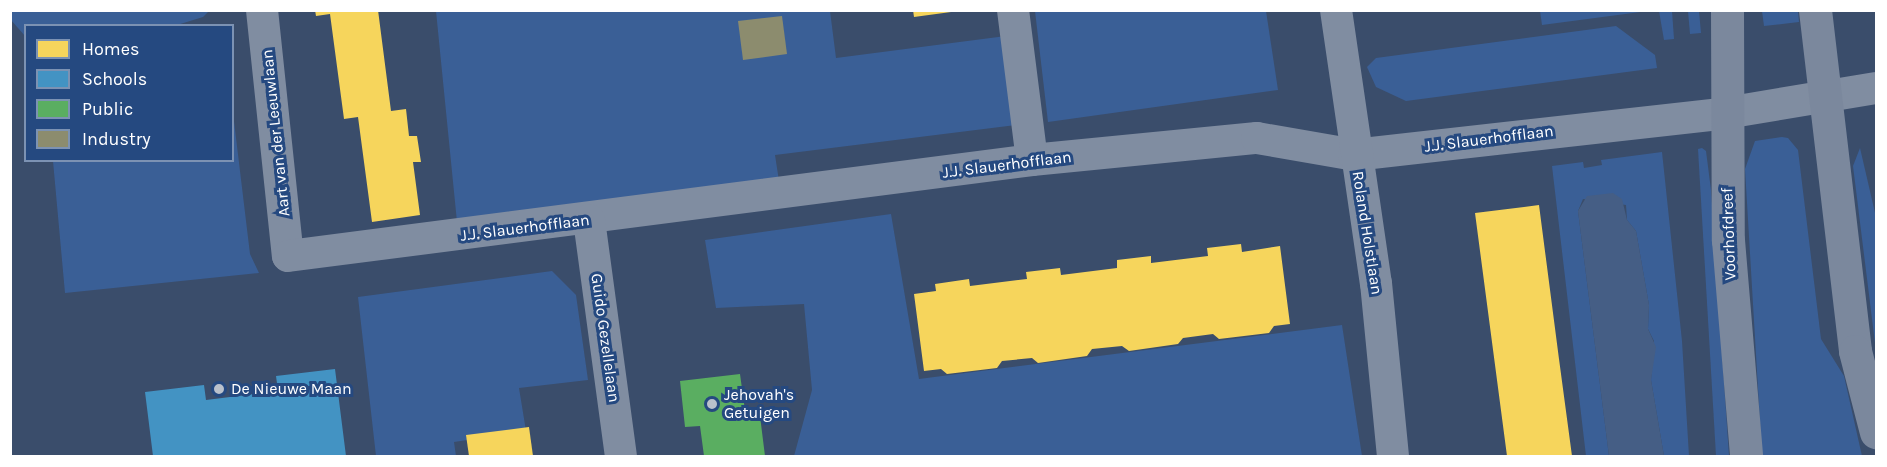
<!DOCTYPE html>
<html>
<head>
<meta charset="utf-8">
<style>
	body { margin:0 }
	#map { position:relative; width:1887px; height:467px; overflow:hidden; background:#3a4d6b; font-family:Karla,sans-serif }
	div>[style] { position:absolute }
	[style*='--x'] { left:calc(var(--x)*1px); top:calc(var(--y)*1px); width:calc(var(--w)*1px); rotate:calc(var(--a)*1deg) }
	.green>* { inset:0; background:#3a5f96 }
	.water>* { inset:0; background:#455e85 }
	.homes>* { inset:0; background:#f6d55c }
	.schools>* { inset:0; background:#4393c3 }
	.public>* { inset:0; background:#5aae61 }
	.industry>* { inset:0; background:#8c8c6e }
	.street>* { height:32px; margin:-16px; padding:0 16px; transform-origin:16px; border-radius:16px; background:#808da1 }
	.secondary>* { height:33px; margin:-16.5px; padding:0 16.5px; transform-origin:16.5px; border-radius:16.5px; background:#7b889d }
	.dots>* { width:16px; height:16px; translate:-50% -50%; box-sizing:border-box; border:3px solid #254980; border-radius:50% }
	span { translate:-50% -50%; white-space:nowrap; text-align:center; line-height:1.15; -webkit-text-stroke:6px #254980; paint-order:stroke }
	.street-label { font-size:16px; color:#fff }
	.poi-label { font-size:16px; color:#fff }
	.left { translate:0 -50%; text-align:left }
	.frame { position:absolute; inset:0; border:12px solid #fff; pointer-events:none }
	.legend { position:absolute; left:24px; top:24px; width:210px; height:138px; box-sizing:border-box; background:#254980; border:2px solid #7c92b3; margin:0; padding:8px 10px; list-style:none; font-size:18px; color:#fff }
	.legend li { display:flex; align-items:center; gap:12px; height:30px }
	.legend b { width:30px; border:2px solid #7c92b3 }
</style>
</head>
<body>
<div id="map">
	<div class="green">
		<div style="clip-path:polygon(10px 11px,11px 10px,209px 11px,203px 17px,177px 25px,26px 26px,25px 36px,11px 20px)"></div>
		<div style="clip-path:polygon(436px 11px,830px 11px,836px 58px,1006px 36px,1016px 125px,775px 155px,779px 181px,457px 222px)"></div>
		<div style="clip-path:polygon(1035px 11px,1266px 11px,1278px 90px,1048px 122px)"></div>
		<div style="clip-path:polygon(1648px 11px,1542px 25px,1540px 11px,1648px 10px)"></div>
		<div style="clip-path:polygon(1659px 11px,1672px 11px,1674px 39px,1664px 40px)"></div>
		<div style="clip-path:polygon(1688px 11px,1699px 11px,1701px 33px,1690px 34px)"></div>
		<div style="clip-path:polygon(1762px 11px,1798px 11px,1799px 22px,1764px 26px)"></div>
		<div style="clip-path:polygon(1616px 26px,1655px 55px,1657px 68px,1406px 101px,1376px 87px,1367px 67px,1376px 58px)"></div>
		<div style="clip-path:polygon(233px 113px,250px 254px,259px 273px,65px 293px,53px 161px,232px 160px)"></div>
		<div style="clip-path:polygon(1782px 137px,1788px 138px,1798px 150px,1821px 339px,1844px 376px,1862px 456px,1762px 456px,1745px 169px,1755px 141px)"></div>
		<div style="clip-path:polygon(1702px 148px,1706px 151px,1711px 190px,1729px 456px,1716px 456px,1698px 149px)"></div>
		<div style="clip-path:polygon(1860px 148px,1876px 217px,1876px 351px,1853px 166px)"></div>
		<div style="clip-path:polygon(1662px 152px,1682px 341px,1689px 456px,1664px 456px,1651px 380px,1654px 341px,1648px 329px,1649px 305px,1636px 231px,1627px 220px,1626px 205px,1583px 199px,1578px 211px,1609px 456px,1586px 456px,1552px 166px,1583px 162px,1584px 168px,1602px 165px,1601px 160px)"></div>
		<div style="clip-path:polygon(891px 214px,919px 379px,1342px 325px,1362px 456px,794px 456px,812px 390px,804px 304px,716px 308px,705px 240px)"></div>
		<div style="clip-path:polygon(552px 271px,576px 295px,588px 380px,519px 388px,526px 431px,454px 442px,456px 456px,376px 456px,358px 297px)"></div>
	</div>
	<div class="water">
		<div style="clip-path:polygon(1613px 193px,1622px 199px,1627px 220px,1636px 231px,1649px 305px,1648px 329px,1656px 347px,1651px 380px,1664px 456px,1609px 456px,1578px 211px,1587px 196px)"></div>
	</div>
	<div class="homes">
		<div style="clip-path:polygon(315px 10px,378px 10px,391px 111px,406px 109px,409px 136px,417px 136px,421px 162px,413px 162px,420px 215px,372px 222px,358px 117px,344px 119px,330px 14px,316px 16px)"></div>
		<div style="clip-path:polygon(913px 10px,951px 10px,951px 12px,914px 17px)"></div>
		<div style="clip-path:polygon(1539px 205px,1559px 359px,1572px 456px,1507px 456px,1475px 213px)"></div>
		<div style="clip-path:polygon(1241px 244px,1242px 252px,1280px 246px,1290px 324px,1274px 326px,1269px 333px,1219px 339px,1213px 334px,1183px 338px,1178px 344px,1129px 351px,1122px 346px,1092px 349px,1087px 356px,1038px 363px,1032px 358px,1002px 361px,997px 368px,947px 374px,941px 369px,924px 371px,914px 294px,936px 291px,935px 284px,969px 279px,970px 286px,1027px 279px,1026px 272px,1060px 268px,1061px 275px,1117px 268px,1117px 260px,1151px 256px,1151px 263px,1208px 256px,1207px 248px)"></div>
		<div style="clip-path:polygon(529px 427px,533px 456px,469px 456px,466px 435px)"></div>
	</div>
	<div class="schools">
		<div style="clip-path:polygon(335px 369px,346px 456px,153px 456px,145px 392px,204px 385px,206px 400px,278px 391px,276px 376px)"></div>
	</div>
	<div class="public">
		<div style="clip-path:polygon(740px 374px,746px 418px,760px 416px,765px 456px,704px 456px,700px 426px,685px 427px,680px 381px)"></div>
	</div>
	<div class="industry">
		<div style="clip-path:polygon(782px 16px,787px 54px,743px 60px,738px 21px)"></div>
	</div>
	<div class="street">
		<div style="--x:262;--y:10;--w:247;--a:84"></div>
		<div style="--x:288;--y:256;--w:750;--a:-7.35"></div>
		<div style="--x:1032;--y:160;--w:226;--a:-5.6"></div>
		<div style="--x:1257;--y:138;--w:98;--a:9.9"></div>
		<div style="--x:1354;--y:155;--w:374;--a:-6.4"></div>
		<div style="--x:1726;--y:113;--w:152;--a:-9.5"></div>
		<div style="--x:1013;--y:10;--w:151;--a:82.8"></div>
		<div style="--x:1336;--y:10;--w:276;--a:81.7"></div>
		<div style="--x:1376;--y:283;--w:174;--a:84.4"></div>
		<div style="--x:589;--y:220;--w:238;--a:82.3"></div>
	</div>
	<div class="secondary">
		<div style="--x:1727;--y:10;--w:230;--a:89.8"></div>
		<div style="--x:1728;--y:240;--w:217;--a:85.2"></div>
		<div style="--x:1815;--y:10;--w:343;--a:83.3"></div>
		<div style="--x:1855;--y:351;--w:84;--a:75.5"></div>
	</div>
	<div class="dots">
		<div style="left:219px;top:389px;background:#bac1cb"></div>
		<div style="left:712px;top:404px;background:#bac1cb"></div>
	</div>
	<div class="street-label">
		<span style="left:276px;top:133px;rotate:-96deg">Aart van der Leeuwlaan</span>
		<span style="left:1489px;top:139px;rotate:-7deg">J.J. Slauerhofflaan</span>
		<span style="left:1007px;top:165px;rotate:-7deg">J.J. Slauerhofflaan</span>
		<span style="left:525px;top:228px;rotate:-7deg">J.J. Slauerhofflaan</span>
		<span style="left:1367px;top:233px;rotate:81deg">Roland Holstlaan</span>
		<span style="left:1729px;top:234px;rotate:-92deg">Voorhofdreef</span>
		<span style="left:605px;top:338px;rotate:82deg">Guido Gezellelaan</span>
	</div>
	<div class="poi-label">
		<span class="left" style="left:231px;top:389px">De Nieuwe Maan</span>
		<span class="left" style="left:724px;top:404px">Jehovah's<br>Getuigen</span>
	</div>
	<div class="frame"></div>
	<ul class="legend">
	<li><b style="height:16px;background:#f6d55c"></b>Homes</li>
	<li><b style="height:16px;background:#4393c3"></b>Schools</li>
	<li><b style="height:16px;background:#5aae61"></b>Public</li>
	<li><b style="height:16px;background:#8c8c6e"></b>Industry</li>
	</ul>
</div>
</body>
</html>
